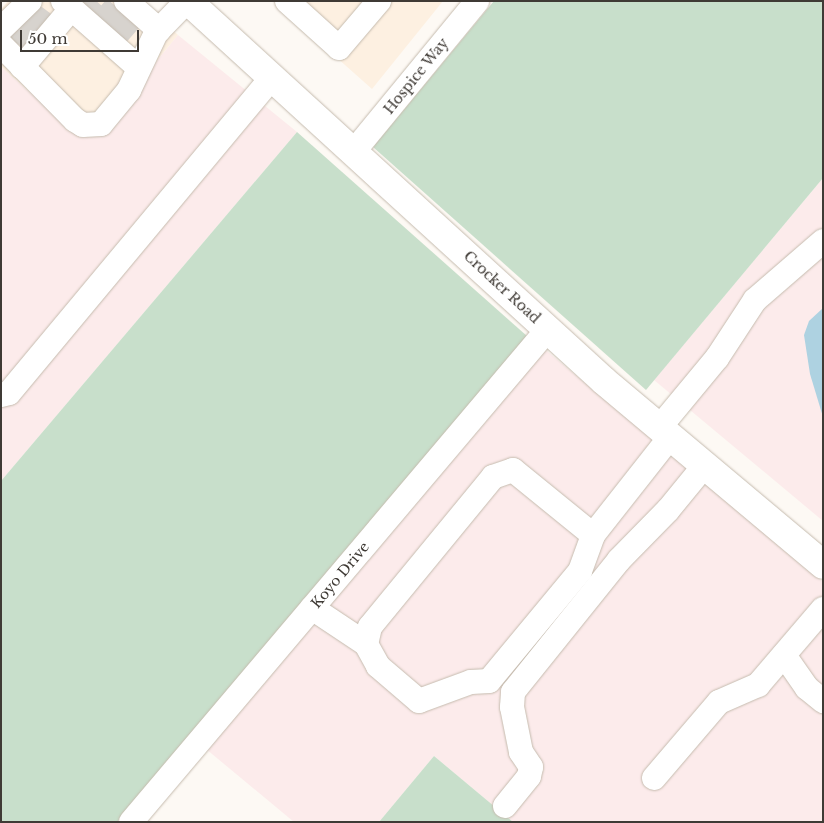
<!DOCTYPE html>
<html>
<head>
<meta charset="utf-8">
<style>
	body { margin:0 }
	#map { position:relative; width:824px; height:823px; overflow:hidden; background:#fdf9f4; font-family:"Libre Baskerville",serif }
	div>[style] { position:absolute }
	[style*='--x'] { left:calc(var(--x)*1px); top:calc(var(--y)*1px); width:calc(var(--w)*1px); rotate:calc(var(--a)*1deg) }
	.built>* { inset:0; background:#fdf0e1 }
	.industrial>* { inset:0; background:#fcebeb }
	.green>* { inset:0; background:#c8dfcb }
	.water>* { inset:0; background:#aed2e1 }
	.minor-tunnel>* { height:24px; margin-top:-12px; transform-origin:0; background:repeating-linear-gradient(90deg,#d7d3ce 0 24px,transparent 0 36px) }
	.roads { filter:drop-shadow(0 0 1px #c5bbae) drop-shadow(0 0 1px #c5bbae) }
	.minor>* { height:24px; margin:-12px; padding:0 12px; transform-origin:12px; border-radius:12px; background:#fff }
	.major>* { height:28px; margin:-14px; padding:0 14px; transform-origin:14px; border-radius:14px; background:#fff }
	span { translate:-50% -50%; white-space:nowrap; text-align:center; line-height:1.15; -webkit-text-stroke:4px #fff; paint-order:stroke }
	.street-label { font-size:14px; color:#3f3a35 }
	.frame { position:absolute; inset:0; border:2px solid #3f3a35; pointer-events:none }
	.scale { position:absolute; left:20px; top:30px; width:119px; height:22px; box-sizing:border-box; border:2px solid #3f3a35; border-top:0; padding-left:6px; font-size:15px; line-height:18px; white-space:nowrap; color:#3f3a35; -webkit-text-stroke:4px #fff; paint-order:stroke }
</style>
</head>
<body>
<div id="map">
	<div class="built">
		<div style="clip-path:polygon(8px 1px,142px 1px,178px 35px,98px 133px,77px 133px,1px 67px,1px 9px)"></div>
		<div style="clip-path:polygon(273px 1px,443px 1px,372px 89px)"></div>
	</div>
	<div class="industrial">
		<div style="clip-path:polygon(178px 35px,297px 132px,1px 481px,1px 67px,76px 133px,98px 133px)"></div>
		<div style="clip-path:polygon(823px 178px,823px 521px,654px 380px)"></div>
		<div style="clip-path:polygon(542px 347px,823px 582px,823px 822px,513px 822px,434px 756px,379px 822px,294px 822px,206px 749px)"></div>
	</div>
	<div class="green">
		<div style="clip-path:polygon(494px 1px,823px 1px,823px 178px,646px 390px,373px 147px)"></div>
		<div style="clip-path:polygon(297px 132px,527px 336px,117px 822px,1px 822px,1px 481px)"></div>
		<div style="clip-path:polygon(434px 756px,513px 822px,379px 822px)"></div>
	</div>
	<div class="water">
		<div style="clip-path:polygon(823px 308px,823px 417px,810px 374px,804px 335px,809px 321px)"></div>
	</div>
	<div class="minor-tunnel">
		<div style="--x:88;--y:11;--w:13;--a:-48"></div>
		<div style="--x:30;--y:13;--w:21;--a:37"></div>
		<div style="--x:101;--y:24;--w:23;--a:-49"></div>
		<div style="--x:17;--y:28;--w:22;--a:39"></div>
		<div style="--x:116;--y:36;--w:21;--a:-49"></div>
	</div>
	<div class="roads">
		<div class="minor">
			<div style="--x:63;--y:1;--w:101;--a:41.4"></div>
			<div style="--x:126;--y:1;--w:44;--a:41.3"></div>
			<div style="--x:287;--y:1;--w:70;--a:42.1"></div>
			<div style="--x:339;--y:48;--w:62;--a:-49.6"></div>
			<div style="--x:1;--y:29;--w:40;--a:-44"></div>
			<div style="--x:1;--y:45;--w:105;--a:45.4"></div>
			<div style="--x:75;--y:120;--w:9;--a:32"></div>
			<div style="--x:83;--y:125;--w:18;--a:-3"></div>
			<div style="--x:101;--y:124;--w:44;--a:-50.5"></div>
			<div style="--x:129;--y:90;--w:63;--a:-64.7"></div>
			<div style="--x:156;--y:33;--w:45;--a:-45.9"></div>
			<div style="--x:22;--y:67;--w:76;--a:-49.8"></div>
			<div style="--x:354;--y:151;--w:194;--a:-50.6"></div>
			<div style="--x:1;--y:395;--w:8;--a:-14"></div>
			<div style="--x:9;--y:393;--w:411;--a:-50.2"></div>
			<div style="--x:659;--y:428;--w:91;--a:-50.4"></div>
			<div style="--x:717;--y:358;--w:69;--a:-56.8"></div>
			<div style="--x:755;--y:300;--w:90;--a:-40.9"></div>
			<div style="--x:593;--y:535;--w:103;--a:-140.9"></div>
			<div style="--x:513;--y:470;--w:21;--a:161"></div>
			<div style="--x:493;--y:477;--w:194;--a:129.4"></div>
			<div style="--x:370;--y:627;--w:17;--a:103"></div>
			<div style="--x:366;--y:644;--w:25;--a:61"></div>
			<div style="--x:378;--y:666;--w:54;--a:40.5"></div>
			<div style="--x:419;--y:701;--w:55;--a:-20.1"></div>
			<div style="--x:471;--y:682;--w:18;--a:-3"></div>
			<div style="--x:489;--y:681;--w:143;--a:-50.4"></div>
			<div style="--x:580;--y:571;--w:38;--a:-70"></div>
			<div style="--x:593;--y:535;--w:125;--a:-51.8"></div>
			<div style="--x:312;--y:608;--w:65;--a:33.7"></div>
			<div style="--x:784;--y:655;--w:40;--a:55.1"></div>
			<div style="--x:807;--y:688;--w:21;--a:39"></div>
			<div style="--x:654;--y:778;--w:100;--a:-49.5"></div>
			<div style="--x:719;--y:702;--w:43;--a:-23.6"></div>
			<div style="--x:758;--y:685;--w:100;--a:-49.5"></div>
			<div style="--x:505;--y:806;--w:38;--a:-51"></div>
			<div style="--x:529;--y:776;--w:9;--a:-77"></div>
			<div style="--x:531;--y:767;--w:18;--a:-124"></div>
			<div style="--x:521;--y:752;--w:46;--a:-101.3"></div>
			<div style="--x:512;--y:707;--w:15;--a:-86"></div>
			<div style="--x:513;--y:692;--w:169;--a:-51.2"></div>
			<div style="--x:619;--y:560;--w:70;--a:-45.6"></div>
			<div style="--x:668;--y:510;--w:57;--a:-50.7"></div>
			<div style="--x:131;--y:822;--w:646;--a:-49.77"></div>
		</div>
		<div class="major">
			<div style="--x:188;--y:1;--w:563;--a:42.41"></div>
			<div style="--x:604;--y:381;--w:286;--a:40"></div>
		</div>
	</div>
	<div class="street-label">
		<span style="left:416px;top:76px;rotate:-51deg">Hospice Way</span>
		<span style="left:502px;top:287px;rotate:43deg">Crocker Road</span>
		<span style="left:340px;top:575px;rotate:-50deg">Koyo Drive</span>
	</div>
	<div class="frame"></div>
	<div class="scale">50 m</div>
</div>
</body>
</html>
